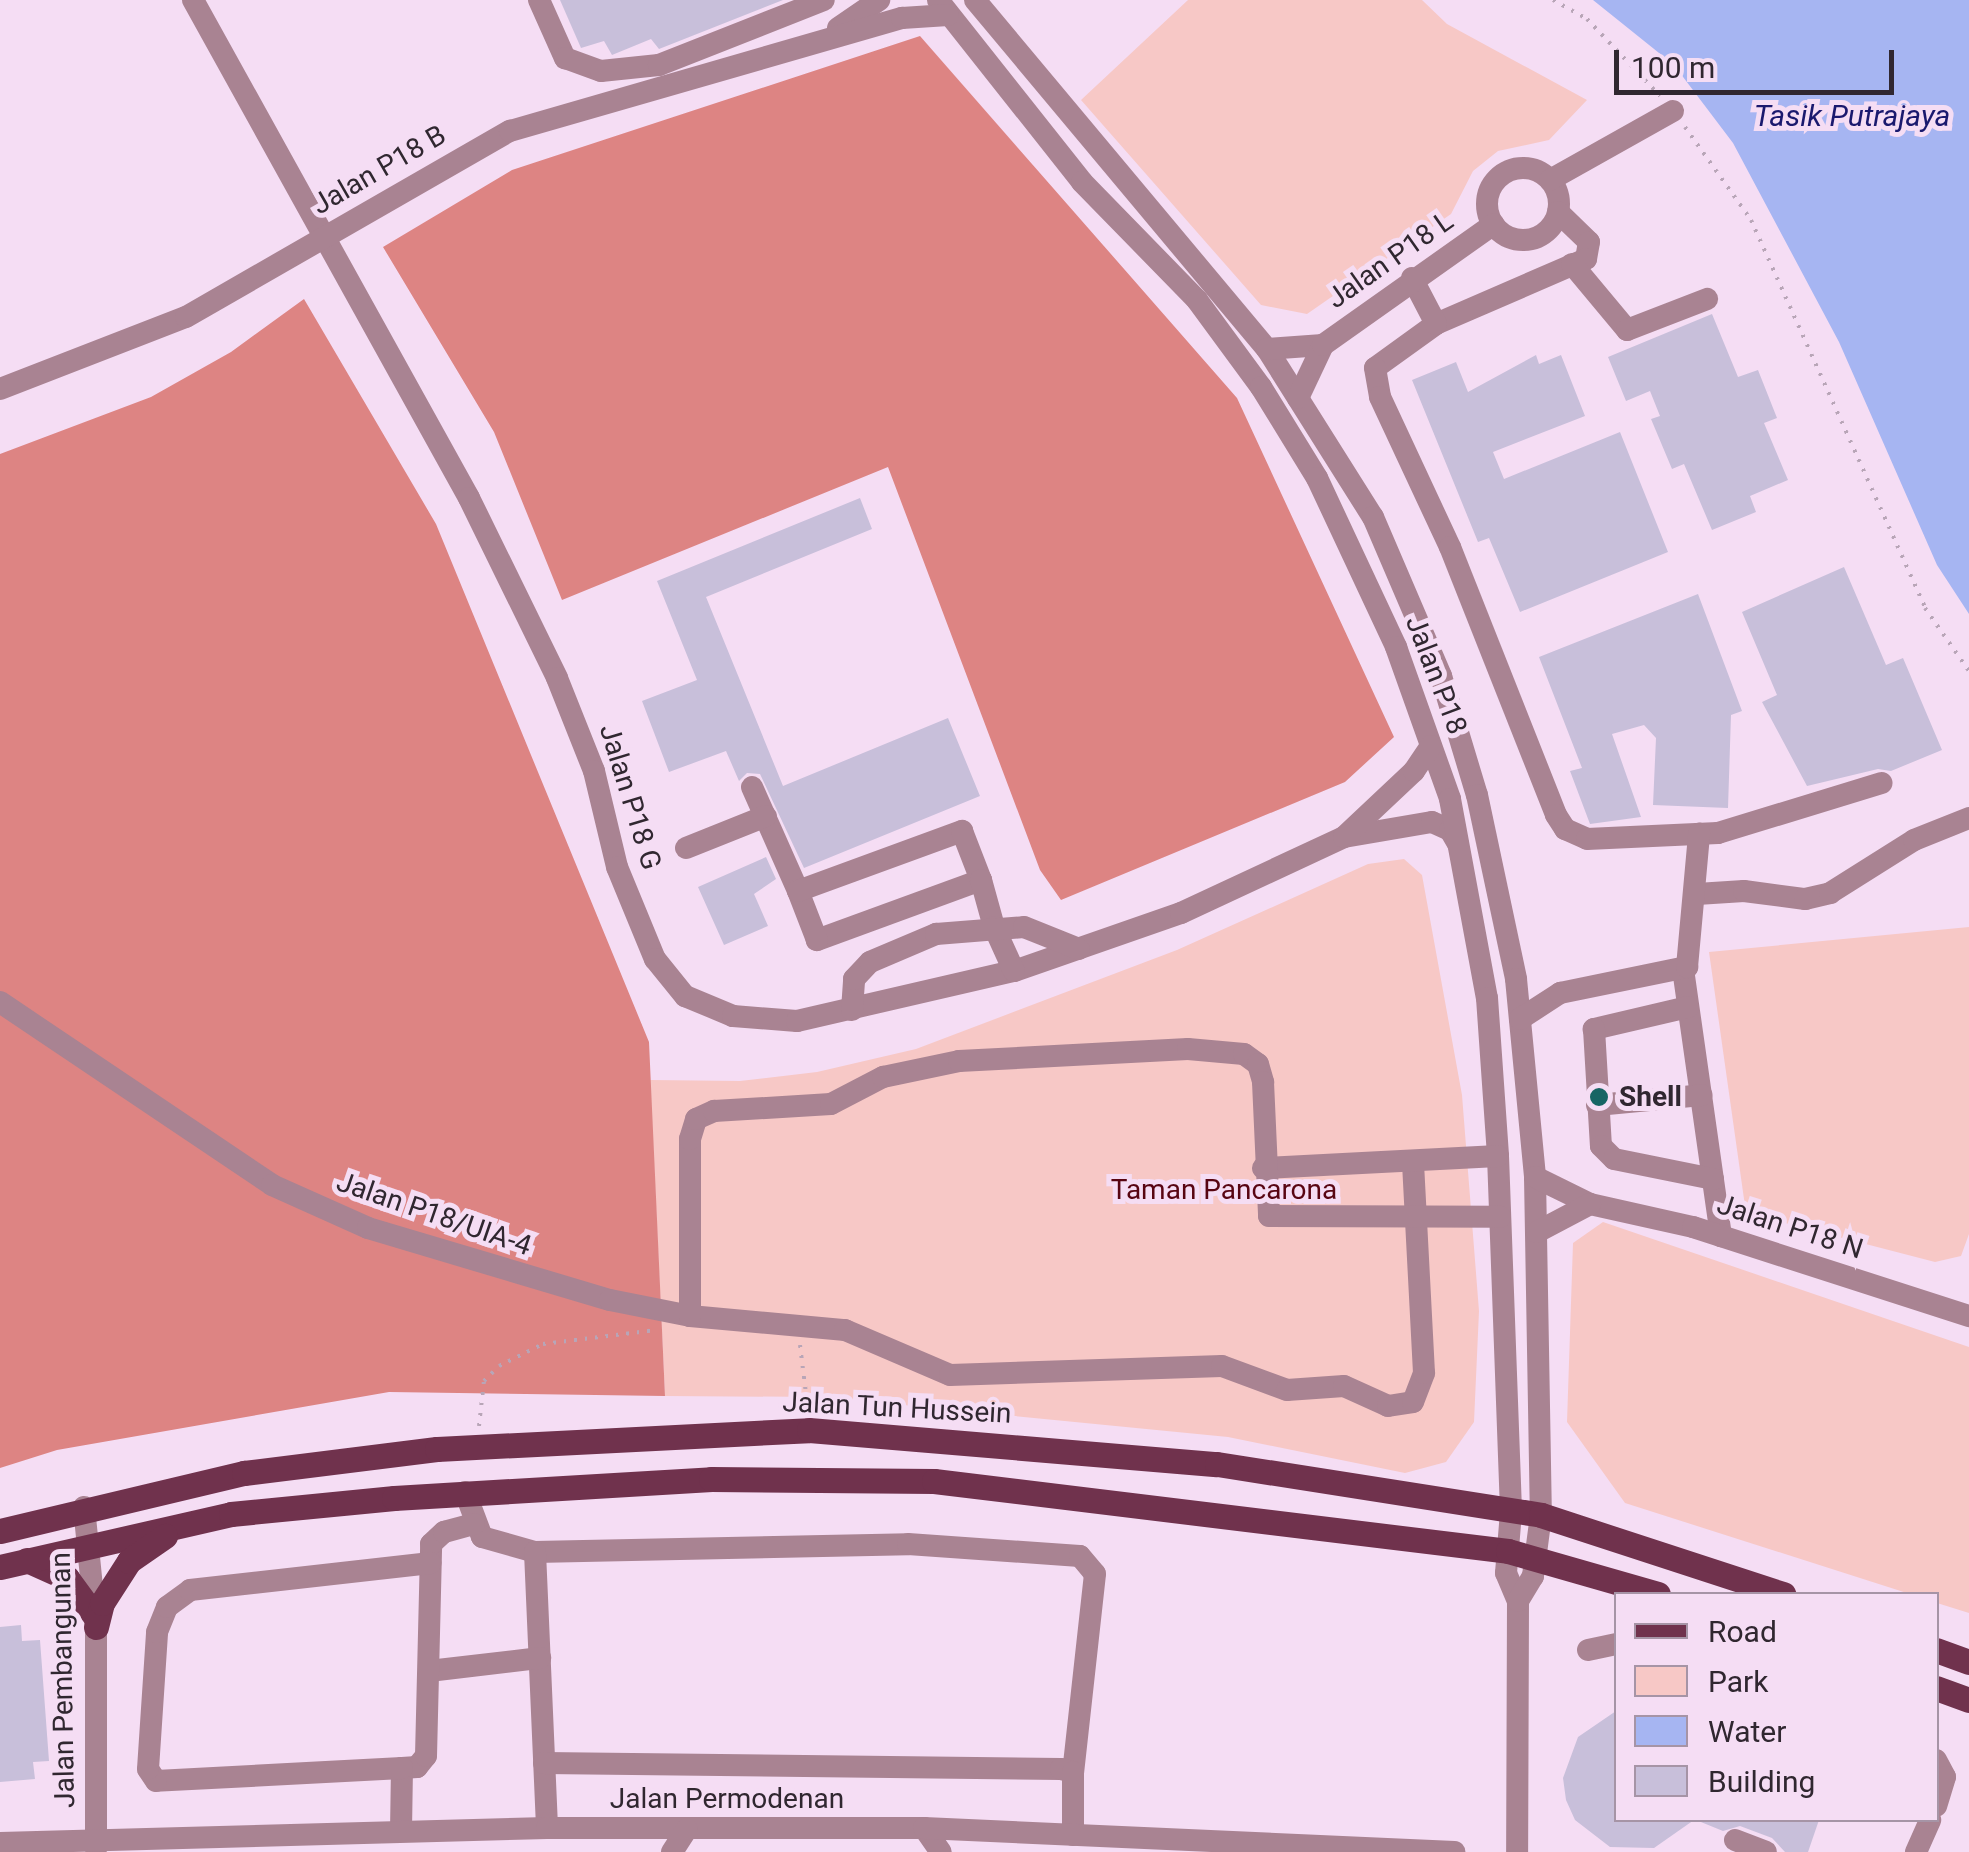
<!DOCTYPE html>
<html>
<head>
<meta charset="utf-8">
<style>
	body { margin:0 }
	#map { position:relative; width:1969px; height:1852px; overflow:hidden; background:#f5ddf4; font-family:Roboto,sans-serif }
	div>[style] { position:absolute }
	[style*='--x'] { left:calc(var(--x)*1px); top:calc(var(--y)*1px); width:calc(var(--w)*1px); rotate:calc(var(--a)*1deg) }
	.green>* { inset:0; background:#f7c8c6 }
	.forest>* { inset:0; background:#dd8483 }
	.water>* { inset:0; background:#a6b5f2 }
	.building>* { inset:0; background:#c8bfda }
	.path>* { height:4px; margin-top:-2px; transform-origin:0; background:repeating-linear-gradient(90deg,#b8a5b7 0 2.5px,transparent 0 10.5px) }
	.minor>* { height:22px; margin:-11px; padding:0 11px; transform-origin:11px; border-radius:11px; background:#a98392 }
	.minor>.ring { margin:-11px; padding:0; box-sizing:content-box; background:none; border:22px solid #a98392; border-radius:50% }
	.major>* { height:25px; margin:-12.5px; padding:0 12.5px; transform-origin:12.5px; border-radius:12.5px; background:#70324d }
	.dots>* { width:28px; height:28px; translate:-50% -50%; box-sizing:border-box; border:5px solid #f5ddf4; border-radius:50% }
	span { translate:-50% -50%; white-space:nowrap; text-align:center; line-height:1.15; -webkit-text-stroke:10px #f5ddf4; paint-order:stroke }
	.street-label { font-size:28px; color:#302730 }
	.poi-label { font-size:28px; color:#302730; font-weight:700 }
	.left { translate:0 -50%; text-align:left }
	.park-label { font-size:28px; color:#580512 }
	.water-label { font-size:30px; color:#1a196e; font-style:italic }
	.legend { position:absolute; left:1614px; top:1592px; width:325px; height:230px; box-sizing:border-box; background:#f5ddf4; border:2px solid #a694a6; margin:0; padding:12px 18px; list-style:none; font-size:30px; color:#302730 }
	.legend li { display:flex; align-items:center; gap:20px; height:50px }
	.legend b { width:50px; border:2px solid #a694a6 }
	.scale { position:absolute; left:1614px; top:50px; width:280px; height:45px; box-sizing:border-box; border:5px solid #302730; border-top:0; padding-left:12px; font-size:30px; line-height:35px; white-space:nowrap; color:#302730; -webkit-text-stroke:8px #f5ddf4; paint-order:stroke }
</style>
</head>
<body>
<div id="map">
	<div class="green">
		<div style="clip-path:polygon(1188px 0,1422px 0,1447px 24px,1587px 100px,1549px 140px,1498px 151px,1473px 171px,1451px 214px,1307px 314px,1261px 305px,1081px 100px)"></div>
		<div style="clip-path:polygon(1404px 859px,1422px 875px,1462px 1095px,1479px 1311px,1474px 1422px,1446px 1462px,1405px 1473px,1228px 1437px,821px 1397px,665px 1396px,650px 1080px,740px 1081px,817px 1072px,916px 1049px,1177px 950px,1368px 864px)"></div>
		<div style="clip-path:polygon(1969px 927px,1969px 1234px,1961px 1256px,1935px 1262px,1746px 1213px,1709px 952px)"></div>
		<div style="clip-path:polygon(1603px 1222px,1969px 1347px,1969px 1613px,1937px 1603px,1936px 1594px,1910px 1594px,1625px 1503px,1567px 1422px,1573px 1243px)"></div>
	</div>
	<div class="forest">
		<div style="clip-path:polygon(920px 36px,1237px 398px,1394px 737px,1345px 782px,1061px 900px,1040px 870px,888px 467px,562px 600px,494px 432px,383px 247px,512px 170px)"></div>
		<div style="clip-path:polygon(304px 299px,436px 524px,649px 1042px,665px 1396px,389px 1392px,57px 1450px,0 1468px,0 454px,151px 397px,231px 352px)"></div>
	</div>
	<div class="water">
		<div style="clip-path:polygon(1593px 0,1969px 0,1969px 614px,1937px 565px,1839px 342px,1733px 143px,1674px 65px)"></div>
	</div>
	<div class="building">
		<div style="clip-path:polygon(560px 0,783px 0,659px 49px,651px 39px,612px 55px,604px 41px,581px 48px)"></div>
		<div style="clip-path:polygon(1712px 314px,1738px 377px,1758px 370px,1777px 418px,1764px 423px,1788px 480px,1750px 496px,1756px 512px,1712px 530px,1684px 464px,1672px 469px,1651px 419px,1660px 416px,1650px 391px,1626px 401px,1608px 357px)"></div>
		<div style="clip-path:polygon(1536px 355px,1539px 364px,1561px 355px,1585px 416px,1493px 452px,1504px 479px,1620px 432px,1668px 552px,1520px 612px,1489px 538px,1478px 542px,1412px 380px,1456px 362px,1468px 392px)"></div>
		<div style="clip-path:polygon(860px 498px,872px 529px,706px 597px,783px 786px,948px 718px,980px 796px,804px 868px,760px 774px,747px 773px,739px 781px,726px 751px,669px 772px,642px 701px,697px 680px,657px 581px)"></div>
		<div style="clip-path:polygon(1844px 567px,1886px 665px,1903px 658px,1942px 750px,1891px 771px,1878px 769px,1807px 786px,1762px 702px,1777px 695px,1742px 612px)"></div>
		<div style="clip-path:polygon(1698px 594px,1742px 711px,1731px 715px,1728px 808px,1653px 805px,1656px 738px,1644px 725px,1612px 734px,1641px 817px,1590px 824px,1570px 771px,1582px 768px,1539px 657px)"></div>
		<div style="clip-path:polygon(766px 857px,776px 879px,754px 894px,768px 926px,724px 945px,698px 887px)"></div>
		<div style="clip-path:polygon(21px 1625px,22px 1641px,40px 1640px,49px 1761px,33px 1762px,35px 1779px,0 1782px,0 1627px)"></div>
		<div style="clip-path:polygon(1616px 1711px,1616px 1820px,1694px 1820px,1654px 1848px,1610px 1847px,1575px 1820px,1566px 1800px,1563px 1778px,1578px 1737px)"></div>
		<div style="clip-path:polygon(1696px 1820px,1819px 1820px,1808px 1852px,1785px 1852px,1772px 1838px,1740px 1826px,1723px 1831px)"></div>
	</div>
	<div class="path">
		<div style="--x:1553;--y:0;--w:39;--a:29"></div>
		<div style="--x:1587;--y:19;--w:106;--a:46.5"></div>
		<div style="--x:1685;--y:127;--w:114;--a:54.6"></div>
		<div style="--x:1751;--y:220;--w:425;--a:65.8"></div>
		<div style="--x:1925;--y:608;--w:77;--a:55.1"></div>
		<div style="--x:800;--y:1345;--w:65;--a:83"></div>
		<div style="--x:479;--y:1426;--w:45;--a:-83.7"></div>
		<div style="--x:484;--y:1381;--w:21;--a:-45"></div>
		<div style="--x:499;--y:1366;--w:49;--a:-26.6"></div>
		<div style="--x:543;--y:1344;--w:114;--a:-7.1"></div>
	</div>
	<div class="minor">
		<div style="--x:193;--y:0;--w:569;--a:61"></div>
		<div style="--x:469;--y:498;--w:200;--a:63.9"></div>
		<div style="--x:557;--y:678;--w:100;--a:68.3"></div>
		<div style="--x:594;--y:771;--w:99;--a:76.5"></div>
		<div style="--x:617;--y:867;--w:100;--a:67.6"></div>
		<div style="--x:655;--y:959;--w:48;--a:51"></div>
		<div style="--x:685;--y:996;--w:52;--a:22.6"></div>
		<div style="--x:733;--y:1016;--w:64;--a:4.5"></div>
		<div style="--x:797;--y:1021;--w:223;--a:-13"></div>
		<div style="--x:1014;--y:971;--w:177;--a:-19.2"></div>
		<div style="--x:1181;--y:913;--w:180;--a:-25"></div>
		<div style="--x:1344;--y:837;--w:89;--a:-9.7"></div>
		<div style="--x:1432;--y:822;--w:20;--a:24"></div>
		<div style="--x:1450;--y:830;--w:16;--a:60"></div>
		<div style="--x:539;--y:0;--w:64;--a:65.9"></div>
		<div style="--x:565;--y:58;--w:38;--a:20"></div>
		<div style="--x:601;--y:71;--w:58;--a:-5.9"></div>
		<div style="--x:659;--y:65;--w:177;--a:-21.5"></div>
		<div style="--x:938;--y:0;--w:232;--a:51.6"></div>
		<div style="--x:1082;--y:182;--w:165;--a:45.7"></div>
		<div style="--x:1197;--y:300;--w:108;--a:53.7"></div>
		<div style="--x:1261;--y:387;--w:107;--a:58.4"></div>
		<div style="--x:1317;--y:478;--w:187;--a:64.9"></div>
		<div style="--x:1396;--y:647;--w:161;--a:70.4"></div>
		<div style="--x:1450;--y:799;--w:202;--a:79.5"></div>
		<div style="--x:1487;--y:998;--w:158;--a:86"></div>
		<div style="--x:1498;--y:1156;--w:356;--a:87.9"></div>
		<div style="--x:1511;--y:1512;--w:61;--a:94.7"></div>
		<div style="--x:1506;--y:1573;--w:30;--a:67"></div>
		<div style="--x:1518;--y:1601;--w:251;--a:90.2"></div>
		<div style="--x:975;--y:0;--w:455;--a:50.1"></div>
		<div style="--x:1267;--y:349;--w:199;--a:57.8"></div>
		<div style="--x:1373;--y:517;--w:173;--a:66.8"></div>
		<div style="--x:1441;--y:676;--w:124;--a:73.2"></div>
		<div style="--x:1477;--y:795;--w:188;--a:78"></div>
		<div style="--x:1516;--y:979;--w:199;--a:84.5"></div>
		<div style="--x:1535;--y:1177;--w:338;--a:89"></div>
		<div style="--x:1541;--y:1515;--w:62;--a:97.5"></div>
		<div style="--x:1533;--y:1576;--w:29;--a:121"></div>
		<div style="--x:838;--y:28;--w:50;--a:-34.3"></div>
		<div class="ring" style="left:1487px;top:168px;width:50px;height:50px"></div>
		<div style="--x:1550;--y:180;--w:141;--a:-29.3"></div>
		<div style="--x:1558;--y:212;--w:43;--a:44.1"></div>
		<div style="--x:1589;--y:242;--w:17;--a:100"></div>
		<div style="--x:1586;--y:259;--w:163;--a:156.6"></div>
		<div style="--x:1436;--y:324;--w:75;--a:144.2"></div>
		<div style="--x:1375;--y:368;--w:29;--a:80"></div>
		<div style="--x:1380;--y:397;--w:166;--a:65"></div>
		<div style="--x:1450;--y:547;--w:288;--a:68.4"></div>
		<div style="--x:1556;--y:815;--w:17;--a:57"></div>
		<div style="--x:1565;--y:829;--w:24;--a:24"></div>
		<div style="--x:1587;--y:839;--w:131;--a:-2.6"></div>
		<div style="--x:1718;--y:833;--w:171;--a:-17"></div>
		<div style="--x:1572;--y:264;--w:86;--a:50.2"></div>
		<div style="--x:1627;--y:330;--w:86;--a:-21.2"></div>
		<div style="--x:1412;--y:278;--w:52;--a:62.4"></div>
		<div style="--x:1267;--y:349;--w:56;--a:-4.1"></div>
		<div style="--x:0;--y:389;--w:199;--a:-21.2"></div>
		<div style="--x:186;--y:317;--w:374;--a:-29.9"></div>
		<div style="--x:510;--y:131;--w:408;--a:-16.1"></div>
		<div style="--x:902;--y:18;--w:46;--a:-3.7"></div>
		<div style="--x:1298;--y:398;--w:59;--a:-64.7"></div>
		<div style="--x:1323;--y:345;--w:209;--a:-35.3"></div>
		<div style="--x:752;--y:787;--w:114;--a:66.1"></div>
		<div style="--x:1344;--y:837;--w:96;--a:-43.3"></div>
		<div style="--x:1414;--y:771;--w:30;--a:-56"></div>
		<div style="--x:686;--y:848;--w:86;--a:-21.8"></div>
		<div style="--x:981;--y:880;--w:175;--a:159.9"></div>
		<div style="--x:817;--y:940;--w:53;--a:-111.2"></div>
		<div style="--x:798;--y:891;--w:175;--a:-20.1"></div>
		<div style="--x:962;--y:831;--w:53;--a:68.8"></div>
		<div style="--x:981;--y:880;--w:49;--a:74.5"></div>
		<div style="--x:994;--y:927;--w:48;--a:65.6"></div>
		<div style="--x:1697;--y:894;--w:47;--a:-3.7"></div>
		<div style="--x:1744;--y:891;--w:62;--a:7.5"></div>
		<div style="--x:1805;--y:899;--w:26;--a:-13"></div>
		<div style="--x:1830;--y:893;--w:99;--a:-32.2"></div>
		<div style="--x:1914;--y:840;--w:59;--a:-21.8"></div>
		<div style="--x:1683;--y:969;--w:270;--a:81.9"></div>
		<div style="--x:0;--y:1002;--w:328;--a:33.9"></div>
		<div style="--x:272;--y:1185;--w:105;--a:24.1"></div>
		<div style="--x:368;--y:1228;--w:252;--a:16.6"></div>
		<div style="--x:610;--y:1300;--w:82;--a:11.3"></div>
		<div style="--x:690;--y:1316;--w:156;--a:5.2"></div>
		<div style="--x:845;--y:1330;--w:114;--a:23.2"></div>
		<div style="--x:950;--y:1375;--w:272;--a:-1.9"></div>
		<div style="--x:1222;--y:1366;--w:69;--a:20.3"></div>
		<div style="--x:1287;--y:1390;--w:57;--a:-4"></div>
		<div style="--x:1344;--y:1386;--w:48;--a:24.4"></div>
		<div style="--x:1388;--y:1406;--w:25;--a:-9"></div>
		<div style="--x:1413;--y:1402;--w:31;--a:-69"></div>
		<div style="--x:1424;--y:1373;--w:212;--a:-93"></div>
		<div style="--x:1688;--y:1007;--w:97;--a:166.8"></div>
		<div style="--x:1594;--y:1029;--w:117;--a:86.6"></div>
		<div style="--x:1601;--y:1146;--w:18;--a:45"></div>
		<div style="--x:1614;--y:1159;--w:101;--a:11.4"></div>
		<div style="--x:852;--y:1010;--w:31;--a:-86"></div>
		<div style="--x:854;--y:979;--w:23;--a:-47"></div>
		<div style="--x:870;--y:962;--w:72;--a:-23"></div>
		<div style="--x:936;--y:934;--w:88;--a:-4.5"></div>
		<div style="--x:1024;--y:927;--w:59;--a:21.8"></div>
		<div style="--x:1520;--y:1019;--w:48;--a:-33"></div>
		<div style="--x:1560;--y:993;--w:130;--a:-11.6"></div>
		<div style="--x:1687;--y:967;--w:134;--a:-84.8"></div>
		<div style="--x:1597;--y:1105;--w:105;--a:-5.4"></div>
		<div style="--x:1263;--y:1168;--w:235;--a:-2.9"></div>
		<div style="--x:1535;--y:1177;--w:61;--a:26.1"></div>
		<div style="--x:1590;--y:1204;--w:106;--a:12.6"></div>
		<div style="--x:1693;--y:1227;--w:290;--a:17.9"></div>
		<div style="--x:1537;--y:1232;--w:60;--a:-27.8"></div>
		<div style="--x:690;--y:1316;--w:177;--a:-90"></div>
		<div style="--x:690;--y:1139;--w:21;--a:-73"></div>
		<div style="--x:696;--y:1119;--w:20;--a:-24"></div>
		<div style="--x:714;--y:1111;--w:117;--a:-3.4"></div>
		<div style="--x:831;--y:1104;--w:59;--a:-27.4"></div>
		<div style="--x:883;--y:1077;--w:78;--a:-11.9"></div>
		<div style="--x:959;--y:1061;--w:229;--a:-3"></div>
		<div style="--x:1188;--y:1049;--w:56;--a:5.1"></div>
		<div style="--x:1244;--y:1054;--w:17;--a:36"></div>
		<div style="--x:1258;--y:1064;--w:19;--a:74"></div>
		<div style="--x:1263;--y:1082;--w:134;--a:87.4"></div>
		<div style="--x:1269;--y:1216;--w:231;--a:0.2"></div>
		<div style="--x:465;--y:1492;--w:48;--a:69.3"></div>
		<div style="--x:482;--y:1537;--w:55;--a:15.8"></div>
		<div style="--x:535;--y:1552;--w:373;--a:-1.2"></div>
		<div style="--x:908;--y:1544;--w:172;--a:4"></div>
		<div style="--x:1080;--y:1556;--w:23;--a:50"></div>
		<div style="--x:1095;--y:1574;--w:199;--a:96.3"></div>
		<div style="--x:84;--y:1507;--w:121;--a:84.3"></div>
		<div style="--x:96;--y:1627;--w:222;--a:90"></div>
		<div style="--x:535;--y:1552;--w:276;--a:87.5"></div>
		<div style="--x:1588;--y:1650;--w:29;--a:-12"></div>
		<div style="--x:429;--y:1671;--w:112;--a:-6.7"></div>
		<div style="--x:1936;--y:1760;--w:19;--a:62"></div>
		<div style="--x:1945;--y:1777;--w:30;--a:107"></div>
		<div style="--x:544;--y:1763;--w:517;--a:0.66"></div>
		<div style="--x:1061;--y:1769;--w:12;--a:14"></div>
		<div style="--x:1073;--y:1772;--w:63;--a:90"></div>
		<div style="--x:402;--y:1768;--w:15;--a:-4"></div>
		<div style="--x:417;--y:1767;--w:14;--a:-51"></div>
		<div style="--x:426;--y:1756;--w:212;--a:-88.6"></div>
		<div style="--x:431;--y:1544;--w:18;--a:-43"></div>
		<div style="--x:444;--y:1532;--w:31;--a:-15"></div>
		<div style="--x:924;--y:1828;--w:29;--a:55"></div>
		<div style="--x:401;--y:1831;--w:63;--a:-89.1"></div>
		<div style="--x:402;--y:1768;--w:246;--a:177"></div>
		<div style="--x:156;--y:1781;--w:14;--a:-124"></div>
		<div style="--x:148;--y:1769;--w:137;--a:-86.2"></div>
		<div style="--x:157;--y:1632;--w:27;--a:-68"></div>
		<div style="--x:167;--y:1607;--w:29;--a:-36"></div>
		<div style="--x:190;--y:1590;--w:242;--a:-6.4"></div>
		<div style="--x:1735;--y:1840;--w:33;--a:21"></div>
		<div style="--x:0;--y:1843;--w:547;--a:-1.57"></div>
		<div style="--x:547;--y:1828;--w:377;--a:0"></div>
		<div style="--x:924;--y:1828;--w:531;--a:2.59"></div>
		<div style="--x:672;--y:1852;--w:27;--a:-57"></div>
		<div style="--x:1916;--y:1852;--w:35;--a:-66"></div>
	</div>
	<div class="major">
		<div style="--x:0;--y:1531;--w:251;--a:-13.4"></div>
		<div style="--x:244;--y:1473;--w:194;--a:-7.1"></div>
		<div style="--x:437;--y:1449;--w:372;--a:-2.9"></div>
		<div style="--x:809;--y:1430;--w:409;--a:4.8"></div>
		<div style="--x:1217;--y:1464;--w:328;--a:8.9"></div>
		<div style="--x:1541;--y:1515;--w:255;--a:18.1"></div>
		<div style="--x:27;--y:1560;--w:44;--a:24.2"></div>
		<div style="--x:67;--y:1578;--w:46;--a:53.9"></div>
		<div style="--x:0;--y:1567;--w:237;--a:-12.9"></div>
		<div style="--x:231;--y:1514;--w:164;--a:-5.6"></div>
		<div style="--x:394;--y:1498;--w:318;--a:-3.4"></div>
		<div style="--x:711;--y:1479;--w:223;--a:0.5"></div>
		<div style="--x:934;--y:1481;--w:578;--a:6.95"></div>
		<div style="--x:1508;--y:1551;--w:156;--a:16"></div>
		<div style="--x:96;--y:1627;--w:25;--a:-76"></div>
		<div style="--x:102;--y:1603;--w:50;--a:-57.3"></div>
		<div style="--x:129;--y:1561;--w:44;--a:-34.8"></div>
		<div style="--x:1936;--y:1650;--w:35;--a:20"></div>
		<div style="--x:1936;--y:1688;--w:35;--a:20"></div>
	</div>
	<div class="dots">
		<div style="left:1599px;top:1097px;background:#176564"></div>
	</div>
	<div class="street-label">
		<span style="left:379px;top:170px;rotate:-30deg">Jalan P18 B</span>
		<span style="left:1390px;top:260px;rotate:-35deg">Jalan P18 L</span>
		<span style="left:1436px;top:675px;rotate:69deg">Jalan P18</span>
		<span style="left:630px;top:797px;rotate:73deg">Jalan P18 G</span>
		<span style="left:434px;top:1214px;rotate:19deg">Jalan P18/UIA-4</span>
		<span style="left:1790px;top:1227px;rotate:18deg">Jalan P18 N</span>
		<span style="left:897px;top:1408px;rotate:3deg">Jalan Tun Hussein</span>
		<span style="left:63px;top:1680px;rotate:-91deg">Jalan Pembangunan</span>
		<span style="left:727px;top:1799px">Jalan Permodenan</span>
	</div>
	<div class="poi-label">
		<span class="left" style="left:1619px;top:1097px">Shell</span>
	</div>
	<div class="park-label">
		<span style="left:1224px;top:1190px">Taman Pancarona</span>
	</div>
	<div class="water-label">
		<span style="left:1852px;top:116px">Tasik Putrajaya</span>
	</div>
	<ul class="legend">
	<li><b style="height:12px;background:#70324d"></b>Road</li>
	<li><b style="height:28px;background:#f7c8c6"></b>Park</li>
	<li><b style="height:28px;background:#a6b5f2"></b>Water</li>
	<li><b style="height:28px;background:#c8bfda"></b>Building</li>
	</ul>
	<div class="scale">100 m</div>
</div>
</body>
</html>
